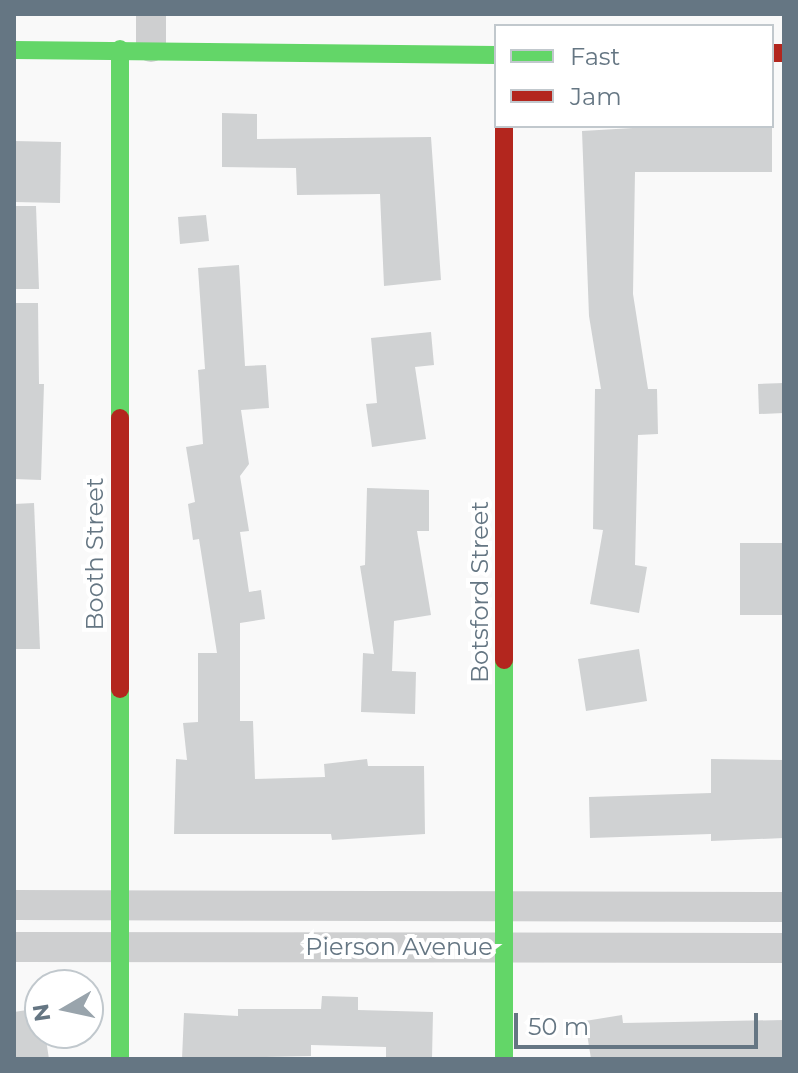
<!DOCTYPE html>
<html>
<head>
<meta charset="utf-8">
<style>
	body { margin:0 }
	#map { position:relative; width:798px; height:1073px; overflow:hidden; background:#f9f9f9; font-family:Montserrat,sans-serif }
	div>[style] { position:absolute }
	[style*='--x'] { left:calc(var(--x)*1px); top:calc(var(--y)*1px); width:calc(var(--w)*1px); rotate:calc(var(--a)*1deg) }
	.building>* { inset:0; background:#d0d2d3 }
	.street>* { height:30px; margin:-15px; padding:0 15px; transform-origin:15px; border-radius:15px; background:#cecfd0 }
	.fast>* { height:18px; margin:-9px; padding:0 9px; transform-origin:9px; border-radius:9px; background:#63d668 }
	.jam>* { height:18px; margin:-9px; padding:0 9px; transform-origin:9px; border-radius:9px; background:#b3261e }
	span { translate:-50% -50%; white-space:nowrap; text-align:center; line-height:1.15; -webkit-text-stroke:8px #fff; paint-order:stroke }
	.street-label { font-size:24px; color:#657683 }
	.frame { position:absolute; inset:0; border:16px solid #657683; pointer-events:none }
	.legend { position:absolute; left:494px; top:24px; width:280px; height:104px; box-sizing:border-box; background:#fff; border:2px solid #c1c8cd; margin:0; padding:10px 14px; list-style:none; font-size:24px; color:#657683 }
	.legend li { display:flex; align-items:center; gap:16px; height:40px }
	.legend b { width:40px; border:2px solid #c1c8cd }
	.north { position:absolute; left:24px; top:969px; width:80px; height:80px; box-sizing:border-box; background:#fff; border:2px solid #c1c8cd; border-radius:50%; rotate:261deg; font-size:22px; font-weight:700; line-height:32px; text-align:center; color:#657683 }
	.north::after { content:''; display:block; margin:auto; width:28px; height:36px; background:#99a4ac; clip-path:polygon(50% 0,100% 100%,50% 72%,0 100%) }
	.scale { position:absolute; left:514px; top:1013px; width:244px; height:36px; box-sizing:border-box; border:4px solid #657683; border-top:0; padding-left:10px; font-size:24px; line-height:28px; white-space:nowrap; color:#657683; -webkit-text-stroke:6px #fff; paint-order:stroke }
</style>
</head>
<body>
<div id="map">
	<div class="building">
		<div style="clip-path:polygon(222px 113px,257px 114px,257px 139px,431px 137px,441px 280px,384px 286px,380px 194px,297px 195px,296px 168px,222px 167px)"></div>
		<div style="clip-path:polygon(667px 126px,772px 126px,772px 172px,635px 172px,633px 294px,648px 389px,657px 389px,658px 434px,638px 435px,635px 565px,647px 567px,639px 613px,590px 604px,603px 530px,593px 529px,595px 389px,601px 389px,589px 316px,582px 131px)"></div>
		<div style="clip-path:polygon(14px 141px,61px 142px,60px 203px,14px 202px)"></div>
		<div style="clip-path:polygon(14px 206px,36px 206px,39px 289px,14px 289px)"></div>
		<div style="clip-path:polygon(206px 215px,209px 241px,180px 244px,178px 217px)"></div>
		<div style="clip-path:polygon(239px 265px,245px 366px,266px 365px,269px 408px,241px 410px,249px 464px,240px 476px,249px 531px,240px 532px,249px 592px,261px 590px,265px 619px,240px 623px,240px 721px,253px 721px,255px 779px,325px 777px,324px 764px,367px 759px,368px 766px,424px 766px,425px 834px,332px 840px,331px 834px,174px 834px,176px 759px,187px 760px,183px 723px,198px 722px,198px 653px,217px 653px,199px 539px,193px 540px,188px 504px,195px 502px,186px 447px,203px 444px,198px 370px,205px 369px,198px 268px)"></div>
		<div style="clip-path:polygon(14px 303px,38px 303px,39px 384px,44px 384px,41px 480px,14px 479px)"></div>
		<div style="clip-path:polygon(431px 332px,434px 365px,415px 367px,426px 439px,372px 447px,366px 404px,377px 403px,371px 338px)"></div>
		<div style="clip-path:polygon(784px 383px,784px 413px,759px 414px,758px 384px)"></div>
		<div style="clip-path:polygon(367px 488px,429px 490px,429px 531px,417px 531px,431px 615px,394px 621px,392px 671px,416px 672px,415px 714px,361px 712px,363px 653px,374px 654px,360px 566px,365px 565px)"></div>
		<div style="clip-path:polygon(34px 503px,40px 649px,14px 649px,14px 504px)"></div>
		<div style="clip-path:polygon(740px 543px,784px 543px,784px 615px,740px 615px)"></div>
		<div style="clip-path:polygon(639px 649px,647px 701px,586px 711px,578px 659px)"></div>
		<div style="clip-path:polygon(711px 759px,784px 760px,784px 838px,711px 841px,711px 834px,590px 838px,589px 797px,711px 793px)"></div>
		<div style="clip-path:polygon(322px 996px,358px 997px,358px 1010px,433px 1012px,432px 1059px,386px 1059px,386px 1047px,311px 1045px,311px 1056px,182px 1059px,184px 1013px,238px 1016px,238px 1009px,321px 1009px)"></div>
		<div style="clip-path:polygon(40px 1008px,40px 1033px,45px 1033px,49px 1059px,14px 1059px,14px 1012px)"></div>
		<div style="clip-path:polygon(622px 1015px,623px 1023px,784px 1020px,784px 1059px,591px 1059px,585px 1021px)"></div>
	</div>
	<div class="street">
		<div style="--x:151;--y:14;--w:33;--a:90"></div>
		<div style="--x:14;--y:905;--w:770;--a:0.15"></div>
		<div style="--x:14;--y:947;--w:770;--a:0.07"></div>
	</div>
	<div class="fast">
		<div style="--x:120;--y:49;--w:369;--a:90"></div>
		<div style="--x:14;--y:50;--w:482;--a:0.6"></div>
		<div style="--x:504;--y:660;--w:399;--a:90"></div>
		<div style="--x:120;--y:689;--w:370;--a:90"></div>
	</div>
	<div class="jam">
		<div style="--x:772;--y:53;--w:12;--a:0"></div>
		<div style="--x:504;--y:126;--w:534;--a:90"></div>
		<div style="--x:120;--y:418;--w:271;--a:90"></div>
	</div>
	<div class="street-label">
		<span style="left:95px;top:554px;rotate:-90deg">Booth Street</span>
		<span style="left:480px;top:592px;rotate:-90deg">Botsford Street</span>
		<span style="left:399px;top:947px">Pierson Avenue</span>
	</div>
	<div class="frame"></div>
	<ul class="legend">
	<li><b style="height:10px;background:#63d668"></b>Fast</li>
	<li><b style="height:10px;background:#b3261e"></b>Jam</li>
	</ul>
	<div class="north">N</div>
	<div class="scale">50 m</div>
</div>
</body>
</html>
